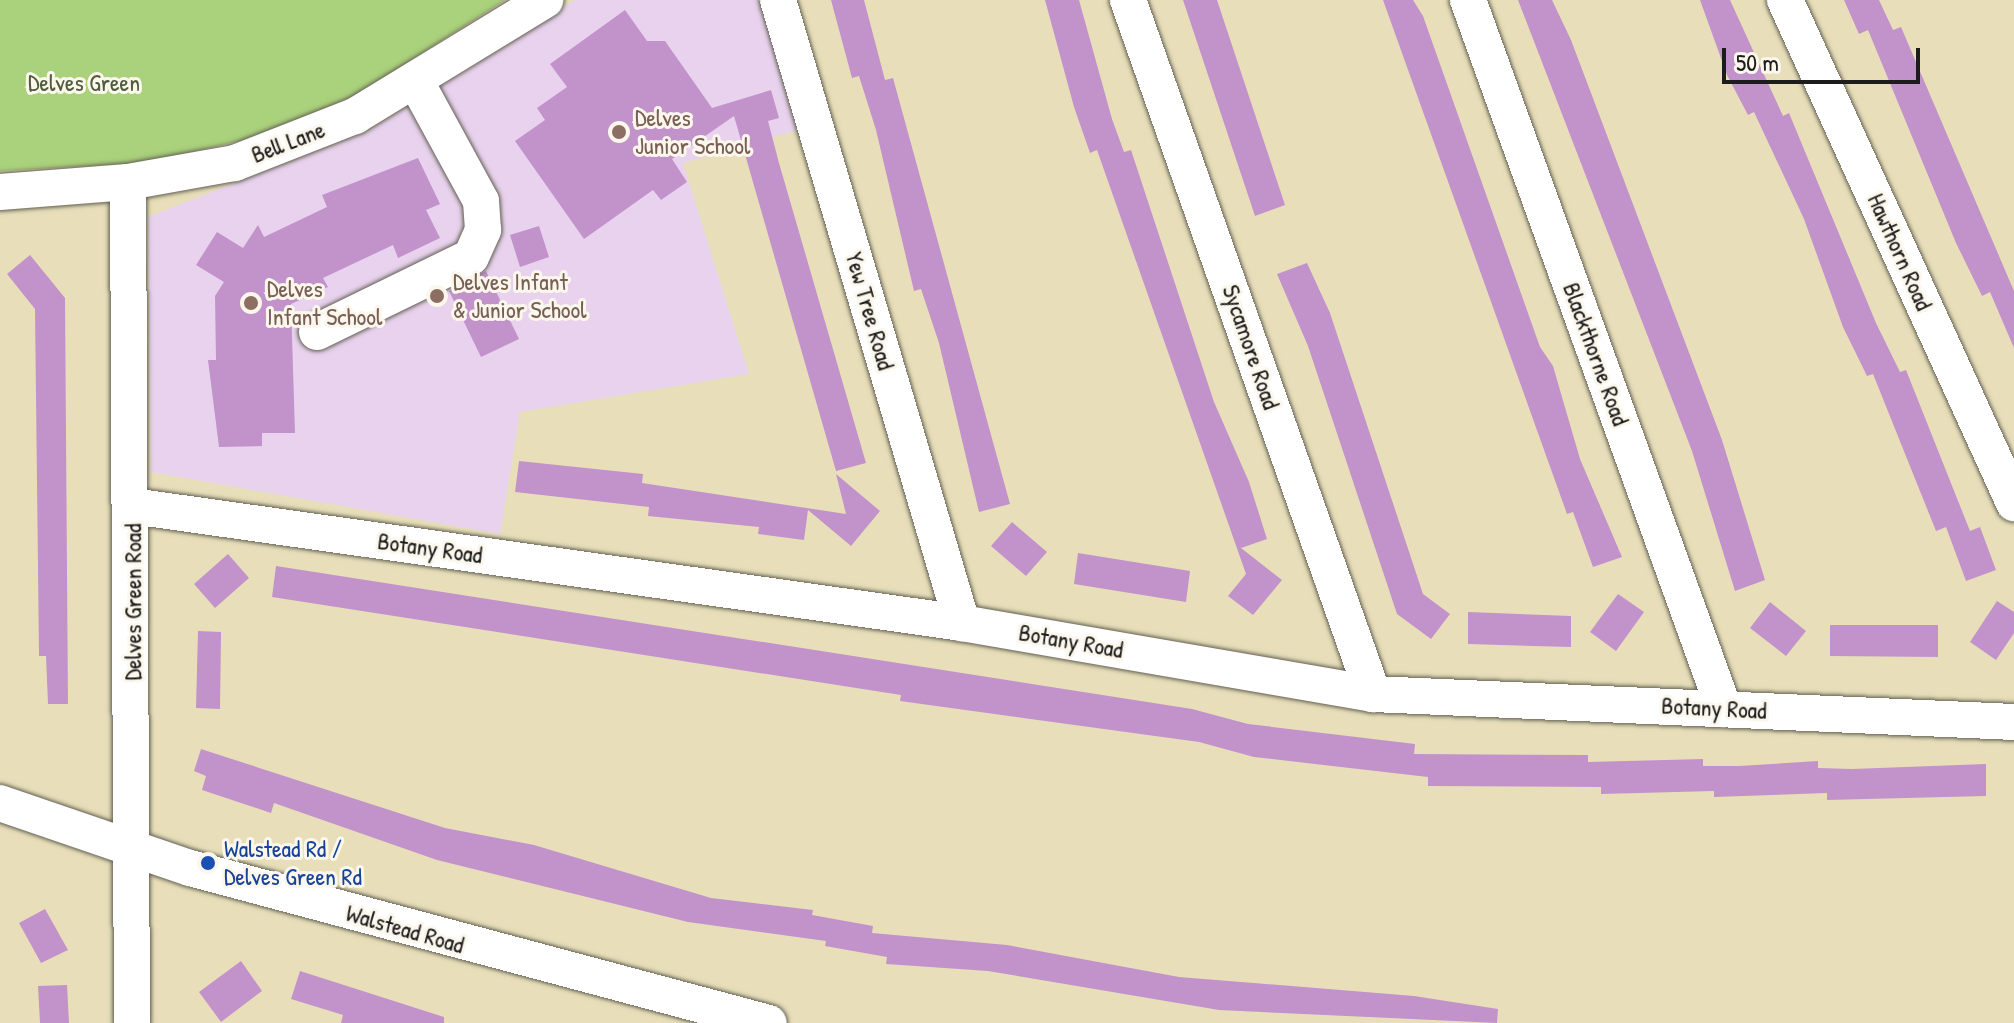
<!DOCTYPE html>
<html>
<head>
<meta charset="utf-8">
<style>
	body { margin:0 }
	#map { position:relative; width:2014px; height:1023px; overflow:hidden; background:#e8dfba; font-family:"Patrick Hand",sans-serif }
	div>[style] { position:absolute }
	[style*='--x'] { left:calc(var(--x)*1px); top:calc(var(--y)*1px); width:calc(var(--w)*1px); rotate:calc(var(--a)*1deg) }
	.built>* { inset:0; background:#e8d2ee }
	.green>* { inset:0; background:#aad17b }
	.building>* { inset:0; background:#c292cb }
	.roads { filter:drop-shadow(0 0 2px #636053) drop-shadow(0 0 2px #636053) }
	.minor>* { height:36px; margin:-18px; padding:0 18px; transform-origin:18px; border-radius:18px; background:#fff }
	.dots>* { width:22px; height:22px; translate:-50% -50%; box-sizing:border-box; border:4px solid #fbf7ec; border-radius:50% }
	span { translate:-50% -50%; white-space:nowrap; text-align:center; line-height:1.15; -webkit-text-stroke:6px #fbf7ec; paint-order:stroke }
	.park-label { font-size:24px; color:#4e5b3d }
	.education-label { font-size:24px; color:#785e54 }
	.left { translate:0 -50%; text-align:left }
	.street-label { font-size:24px; color:#1c1c1c }
	.transit-label { font-size:24px; color:#164399 }
	.scale { position:absolute; left:1722px; top:48px; width:198px; height:36px; box-sizing:border-box; border:4px solid #1c1c1c; border-top:0; padding-left:10px; font-size:24px; line-height:28px; white-space:nowrap; color:#1c1c1c; -webkit-text-stroke:6px #fbf7ec; paint-order:stroke }
</style>
</head>
<body>
<div id="map">
	<div class="built">
		<div style="clip-path:polygon(575px 0,760px 0,798px 130px,683px 163px,749px 374px,520px 412px,500px 534px,151px 472px,148px 217px,367px 131px)"></div>
	</div>
	<div class="green">
		<div style="clip-path:polygon(0 0,505px 0,356px 95px,253px 138px,142px 163px,0 171px)"></div>
	</div>
	<div class="building">
		<div style="clip-path:polygon(831px 0,864px 0,885px 80px,893px 78px,1010px 504px,979px 512px,939px 343px,921px 289px,914px 291px,876px 130px,859px 76px,852px 78px)"></div>
		<div style="clip-path:polygon(1045px 0,1079px 0,1112px 119px,1124px 152px,1131px 150px,1214px 402px,1249px 482px,1267px 539px,1241px 548px,1282px 580px,1253px 615px,1228px 596px,1246px 574px,1097px 150px,1090px 153px,1074px 107px)"></div>
		<div style="clip-path:polygon(1183px 0,1217px 0,1285px 205px,1255px 216px)"></div>
		<div style="clip-path:polygon(1383px 0,1413px 0,1423px 16px,1540px 347px,1553px 366px,1580px 459px,1622px 557px,1593px 567px,1573px 512px,1567px 514px)"></div>
		<div style="clip-path:polygon(1518px 0,1552px 0,1571px 40px,1722px 440px,1765px 580px,1735px 591px,1692px 451px)"></div>
		<div style="clip-path:polygon(1700px 0,1730px 0,1783px 116px,1789px 113px,1876px 323px,1900px 372px,1906px 370px,1970px 531px,1980px 527px,1996px 570px,1966px 581px,1946px 527px,1936px 531px,1873px 374px,1867px 376px,1843px 327px,1804px 219px,1754px 112px,1748px 115px,1727px 75px)"></div>
		<div style="clip-path:polygon(1844px 0,1879px 0,1893px 30px,1901px 27px,2014px 291px,2014px 348px,1990px 292px,1982px 296px,1956px 243px,1868px 30px,1859px 34px)"></div>
		<div style="clip-path:polygon(625px 10px,647px 41px,665px 41px,712px 108px,771px 90px,779px 118px,768px 121px,779px 163px,866px 463px,836px 471px,734px 116px,672px 159px,687px 182px,661px 200px,653px 190px,584px 239px,515px 141px,545px 120px,537px 108px,567px 87px,550px 64px)"></div>
		<div style="clip-path:polygon(418px 158px,440px 204px,426px 210px,440px 238px,398px 258px,393px 245px,323px 278px,328px 287px,291px 304px,295px 433px,262px 433px,262px 446px,219px 447px,208px 360px,216px 360px,215px 296px,224px 282px,196px 265px,217px 232px,243px 248px,258px 225px,264px 237px,327px 207px,322px 195px)"></div>
		<div style="clip-path:polygon(539px 226px,549px 257px,520px 267px,510px 235px)"></div>
		<div style="clip-path:polygon(30px 255px,65px 298px,68px 704px,48px 704px,46px 656px,39px 656px,35px 309px,7px 274px)"></div>
		<div style="clip-path:polygon(1307px 263px,1330px 313px,1423px 594px,1450px 614px,1431px 639px,1397px 614px,1308px 346px,1277px 274px)"></div>
		<div style="clip-path:polygon(486px 271px,519px 339px,481px 357px,449px 291px)"></div>
		<div style="clip-path:polygon(519px 461px,643px 474px,642px 483px,846px 514px,836px 474px,880px 511px,851px 546px,808px 510px,804px 540px,758px 534px,759px 527px,648px 516px,649px 507px,515px 492px)"></div>
		<div style="clip-path:polygon(1012px 522px,1047px 552px,1026px 576px,991px 546px)"></div>
		<div style="clip-path:polygon(1078px 553px,1190px 571px,1186px 602px,1074px 584px)"></div>
		<div style="clip-path:polygon(228px 554px,249px 578px,215px 608px,194px 584px)"></div>
		<div style="clip-path:polygon(276px 566px,1192px 709px,1248px 724px,1415px 744px,1414px 754px,1588px 755px,1588px 762px,1703px 759px,1703px 766px,1739px 766px,1818px 761px,1818px 768px,1852px 769px,1986px 764px,1986px 796px,1827px 800px,1827px 793px,1714px 797px,1714px 791px,1601px 794px,1601px 787px,1428px 786px,1428px 777px,1254px 757px,1199px 742px,900px 701px,901px 695px,272px 597px)"></div>
		<div style="clip-path:polygon(1618px 594px,1644px 612px,1616px 651px,1590px 632px)"></div>
		<div style="clip-path:polygon(1997px 601px,2014px 612px,2014px 633px,1996px 660px,1970px 642px)"></div>
		<div style="clip-path:polygon(1770px 602px,1806px 631px,1786px 656px,1750px 628px)"></div>
		<div style="clip-path:polygon(1468px 612px,1571px 616px,1571px 647px,1468px 644px)"></div>
		<div style="clip-path:polygon(1830px 625px,1938px 625px,1938px 657px,1830px 656px)"></div>
		<div style="clip-path:polygon(198px 631px,221px 632px,220px 709px,196px 708px)"></div>
		<div style="clip-path:polygon(201px 749px,445px 828px,534px 845px,711px 898px,813px 910px,812px 915px,873px 926px,872px 933px,1007px 945px,1179px 977px,1414px 996px,1498px 1009px,1497px 1023px,1219px 1010px,988px 971px,886px 964px,887px 957px,825px 946px,826px 941px,688px 922px,437px 860px,274px 803px,271px 813px,202px 790px,206px 776px,194px 771px)"></div>
		<div style="clip-path:polygon(45px 909px,68px 950px,41px 963px,19px 923px)"></div>
		<div style="clip-path:polygon(241px 961px,262px 991px,221px 1022px,199px 992px)"></div>
		<div style="clip-path:polygon(300px 971px,444px 1017px,444px 1023px,341px 1023px,343px 1015px,291px 999px)"></div>
		<div style="clip-path:polygon(67px 985px,69px 1023px,40px 1023px,38px 986px)"></div>
	</div>
	<div class="roads">
		<div class="minor">
			<div style="--x:778;--y:0;--w:650;--a:73.55"></div>
			<div style="--x:1128;--y:0;--w:736;--a:70.56"></div>
			<div style="--x:1468;--y:0;--w:754;--a:70.15"></div>
			<div style="--x:1785;--y:0;--w:553;--a:65.52"></div>
			<div style="--x:128;--y:182;--w:841;--a:89.73"></div>
			<div style="--x:0;--y:192;--w:128;--a:-4.5"></div>
			<div style="--x:128;--y:182;--w:109;--a:-10.1"></div>
			<div style="--x:235;--y:163;--w:129;--a:-21.4"></div>
			<div style="--x:355;--y:116;--w:223;--a:-31.4"></div>
			<div style="--x:317;--y:332;--w:171;--a:-26"></div>
			<div style="--x:471;--y:257;--w:30;--a:-66"></div>
			<div style="--x:483;--y:230;--w:29;--a:-94"></div>
			<div style="--x:481;--y:201;--w:138;--a:-118.6"></div>
			<div style="--x:132;--y:506;--w:838;--a:8.02"></div>
			<div style="--x:962;--y:623;--w:417;--a:9.8"></div>
			<div style="--x:1373;--y:694;--w:642;--a:2.5"></div>
			<div style="--x:0;--y:803;--w:201;--a:18.9"></div>
			<div style="--x:190;--y:868;--w:599;--a:14.99"></div>
		</div>
	</div>
	<div class="dots">
		<div style="left:619px;top:132px;background:#8d6e63"></div>
		<div style="left:437px;top:296px;background:#8d6e63"></div>
		<div style="left:251px;top:303px;background:#8d6e63"></div>
		<div style="left:208px;top:863px;background:#1a4fb4"></div>
	</div>
	<div class="park-label">
		<span style="left:84px;top:83px">Delves Green</span>
	</div>
	<div class="education-label">
		<span class="left" style="left:635px;top:132px">Delves<br>Junior School</span>
		<span class="left" style="left:453px;top:296px">Delves Infant<br>&amp; Junior School</span>
		<span class="left" style="left:267px;top:303px">Delves<br>Infant School</span>
	</div>
	<div class="street-label">
		<span style="left:288px;top:142px;rotate:-21deg">Bell Lane</span>
		<span style="left:1900px;top:252px;rotate:66deg">Hawthorn Road</span>
		<span style="left:870px;top:311px;rotate:74deg">Yew Tree Road</span>
		<span style="left:1251px;top:347px;rotate:71deg">Sycamore Road</span>
		<span style="left:1596px;top:354px;rotate:70deg">Blackthorne Road</span>
		<span style="left:430px;top:548px;rotate:8deg">Botany Road</span>
		<span style="left:133px;top:602px;rotate:-90deg">Delves Green Road</span>
		<span style="left:1071px;top:641px;rotate:10deg">Botany Road</span>
		<span style="left:1714px;top:708px;rotate:3deg">Botany Road</span>
		<span style="left:405px;top:929px;rotate:16deg">Walstead Road</span>
	</div>
	<div class="transit-label">
		<span class="left" style="left:224px;top:863px">Walstead Rd /<br>Delves Green Rd</span>
	</div>
	<div class="scale">50 m</div>
</div>
</body>
</html>
